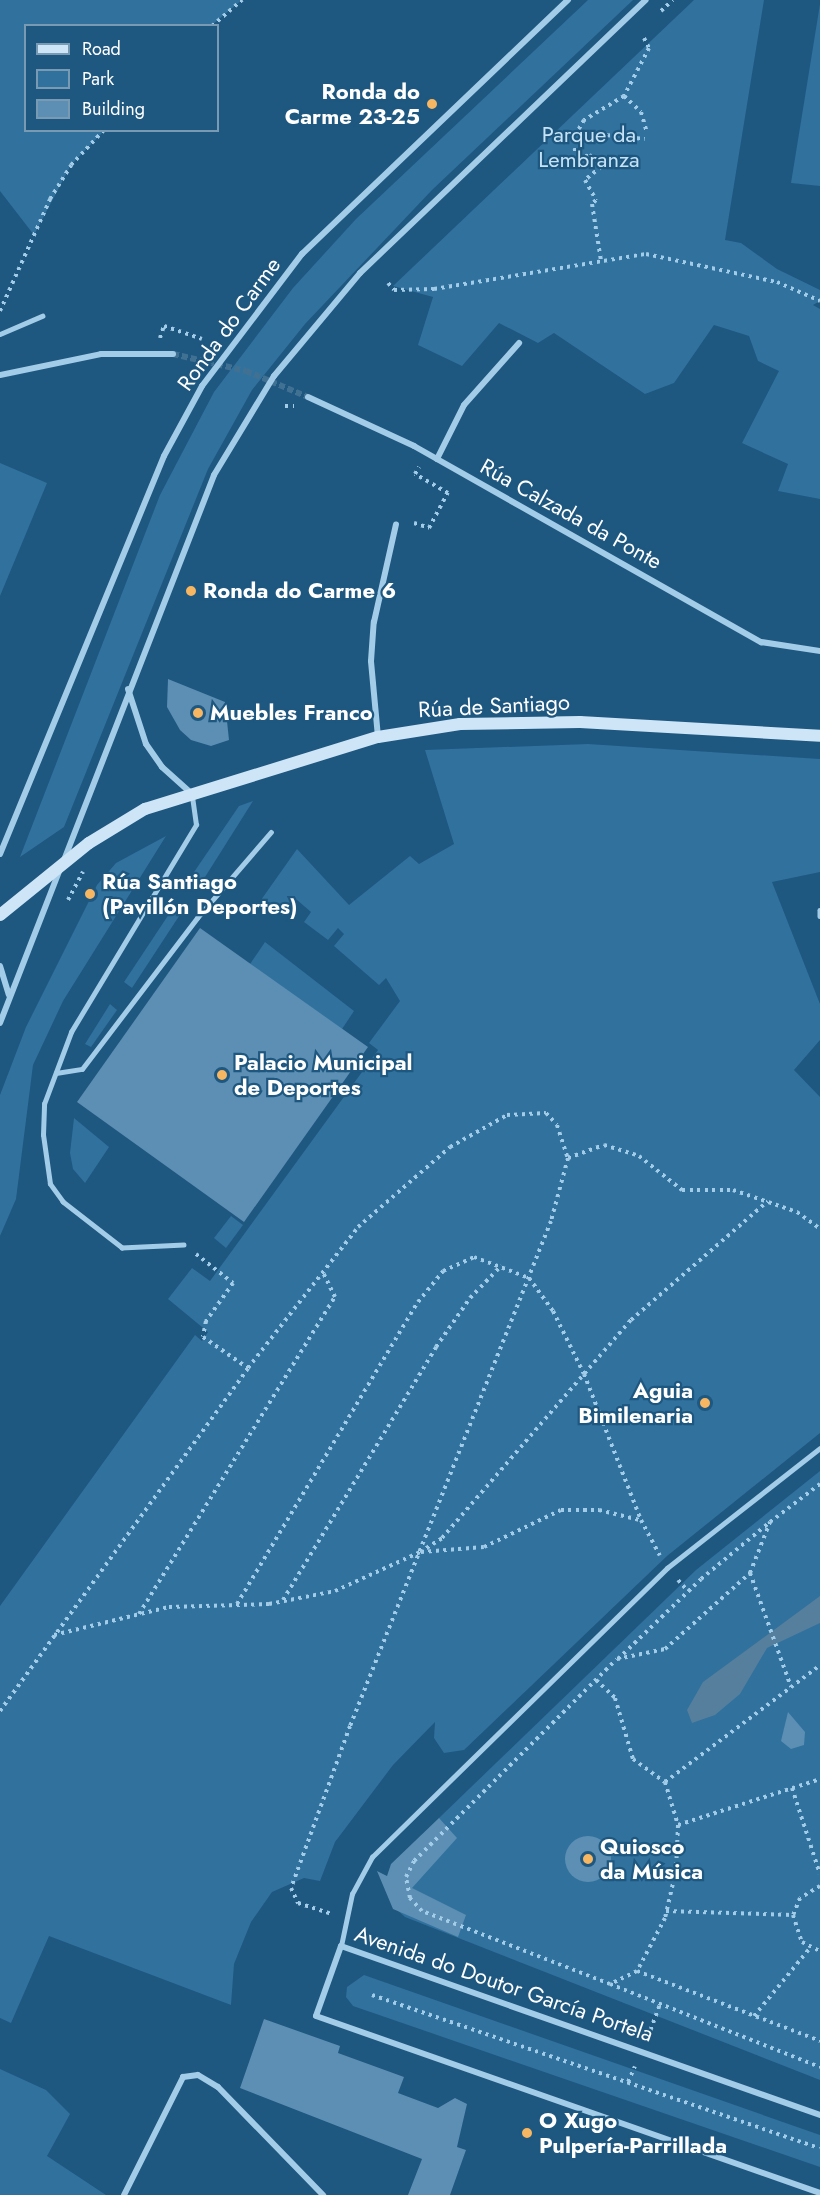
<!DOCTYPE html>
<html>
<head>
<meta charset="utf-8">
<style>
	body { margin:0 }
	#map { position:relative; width:820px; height:2195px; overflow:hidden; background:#1e577f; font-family:Jost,sans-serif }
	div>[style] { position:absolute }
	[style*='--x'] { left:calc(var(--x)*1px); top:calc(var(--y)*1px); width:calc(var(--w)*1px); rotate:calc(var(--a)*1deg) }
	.green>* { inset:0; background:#31719d }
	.water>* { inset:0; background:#557f9c }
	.building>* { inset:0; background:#5c8fb3 }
	.round { border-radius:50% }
	.street-tunnel>* { height:6px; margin-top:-3px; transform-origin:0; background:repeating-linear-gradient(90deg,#407092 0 6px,transparent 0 9px) }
	.path>* { height:4px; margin-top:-2px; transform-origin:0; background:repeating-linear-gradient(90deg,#a2cce8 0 3px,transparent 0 7.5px) }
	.lane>* { height:4.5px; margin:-2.25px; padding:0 2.25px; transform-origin:2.25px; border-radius:2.25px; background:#a2cce8 }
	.street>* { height:6px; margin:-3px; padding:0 3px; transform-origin:3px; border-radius:3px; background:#a2cce8 }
	.secondary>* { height:12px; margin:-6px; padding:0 6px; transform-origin:6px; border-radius:6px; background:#cde5f6 }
	.dots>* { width:16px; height:16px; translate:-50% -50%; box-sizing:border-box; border:3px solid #1e577f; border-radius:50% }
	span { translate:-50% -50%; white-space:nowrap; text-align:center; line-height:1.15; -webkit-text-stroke:4.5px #1e577f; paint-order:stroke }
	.poi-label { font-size:22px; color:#fff; font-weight:700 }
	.right { translate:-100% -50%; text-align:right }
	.left { translate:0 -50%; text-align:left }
	.park-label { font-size:22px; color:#c6e3f6 }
	.street-label { font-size:22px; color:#fff }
	.legend { position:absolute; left:24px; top:24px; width:195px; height:108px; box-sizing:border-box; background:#1e577f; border:2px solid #789ab2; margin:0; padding:8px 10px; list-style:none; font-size:18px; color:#fff }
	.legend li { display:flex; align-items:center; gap:12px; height:30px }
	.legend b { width:30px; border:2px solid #789ab2 }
</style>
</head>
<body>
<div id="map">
	<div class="green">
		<div style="clip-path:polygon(0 0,242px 0,212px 25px,26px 26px,26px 130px,104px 131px,71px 165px,34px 235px,0 191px)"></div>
		<div style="clip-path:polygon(588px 0,633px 0,432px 190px,305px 324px,252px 390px,208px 469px,64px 827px,20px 857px,160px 495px,214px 392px,293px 288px,356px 219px)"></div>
		<div style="clip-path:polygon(694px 0,764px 0,725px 240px,741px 243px,777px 269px,820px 290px,820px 301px,813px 305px,820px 309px,820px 499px,778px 491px,788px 464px,742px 443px,779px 371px,758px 361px,749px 336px,714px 325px,674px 383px,645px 394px,554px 333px,538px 343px,499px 323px,462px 366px,418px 345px,433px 297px,393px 286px)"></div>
		<div style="clip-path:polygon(820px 4px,820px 186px,791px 183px)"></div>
		<div style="clip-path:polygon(0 463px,47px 483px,0 596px)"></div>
		<div style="clip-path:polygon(588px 744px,820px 759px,820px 872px,772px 882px,820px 1004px,820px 1040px,794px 1070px,820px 1097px,820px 1433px,667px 1556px,464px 1750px,444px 1753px,434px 1738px,435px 1722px,393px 1765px,335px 1842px,320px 1881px,304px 1878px,272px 1892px,251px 1922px,234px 1964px,231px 2005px,49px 1936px,11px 2023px,0 2018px,0 1606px,195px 1335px,202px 1341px,208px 1332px,168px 1299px,192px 1268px,210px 1281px,378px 1050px,369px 1043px,400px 1001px,386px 978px,379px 985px,334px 946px,344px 934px,338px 928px,328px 940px,304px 922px,311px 912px,297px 900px,283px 916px,261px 900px,297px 849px,349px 905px,410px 856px,419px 864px,454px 844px,425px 750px)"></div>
		<div style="clip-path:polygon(253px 801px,200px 885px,190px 878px,239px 806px)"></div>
		<div style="clip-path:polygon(166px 836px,63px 1001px,33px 1065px,16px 1199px,0 1236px,0 1095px,26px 1027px,97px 885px,116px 863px)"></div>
		<div style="clip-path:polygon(177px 902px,185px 907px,132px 988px,124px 982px)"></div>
		<div style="clip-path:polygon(265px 942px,354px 1011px,342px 1029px,250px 964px)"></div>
		<div style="clip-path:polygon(110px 1004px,117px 1010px,91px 1047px,85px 1044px)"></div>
		<div style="clip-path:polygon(74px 1118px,109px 1147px,85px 1183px,73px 1169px,70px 1153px)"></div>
		<div style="clip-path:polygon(231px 1216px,243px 1225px,226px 1248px,214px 1238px)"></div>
		<div style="clip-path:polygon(820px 1471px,820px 2080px,405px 1917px,396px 1909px,439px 1818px,696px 1570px)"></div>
		<div style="clip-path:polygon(364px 1975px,820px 2135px,820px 2167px,353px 2006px,346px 1997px,347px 1987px)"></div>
		<div style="clip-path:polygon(0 2069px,46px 2090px,70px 2114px,47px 2156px,106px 2195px,0 2195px)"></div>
	</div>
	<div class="water">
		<div style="clip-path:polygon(820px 1596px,820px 1623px,767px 1648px,740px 1694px,715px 1715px,692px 1723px,687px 1710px,703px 1682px)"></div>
	</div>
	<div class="building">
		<div style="clip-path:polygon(168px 679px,225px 702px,229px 740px,211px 746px,191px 740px,180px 730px,167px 707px)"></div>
		<div style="clip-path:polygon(200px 928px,368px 1047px,244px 1222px,77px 1102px)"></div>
		<div style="clip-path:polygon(788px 1712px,805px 1732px,804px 1745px,791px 1749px,781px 1741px)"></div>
		<div style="clip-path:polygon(439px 1818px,457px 1838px,412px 1888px,466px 1915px,458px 1937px,393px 1909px,377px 1871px,387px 1876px,391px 1864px)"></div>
		<div class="round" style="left:565px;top:1836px;width:46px;height:46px"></div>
		<div style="clip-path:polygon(264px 2019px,340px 2046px,338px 2053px,404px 2077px,398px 2093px,438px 2108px,455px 2098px,467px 2104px,457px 2147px,466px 2150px,450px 2195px,408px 2195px,422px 2159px,240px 2088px)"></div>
	</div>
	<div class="street-tunnel">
		<div style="--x:173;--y:354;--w:75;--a:13.1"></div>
		<div style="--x:246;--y:371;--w:67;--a:22.8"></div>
	</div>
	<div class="path">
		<div style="--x:661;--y:11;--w:16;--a:-43"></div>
		<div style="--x:212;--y:26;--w:40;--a:-41"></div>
		<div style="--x:644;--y:38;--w:11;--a:63"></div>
		<div style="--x:649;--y:48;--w:54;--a:117.5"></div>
		<div style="--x:624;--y:96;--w:47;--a:149"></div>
		<div style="--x:584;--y:120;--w:14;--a:120"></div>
		<div style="--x:577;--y:132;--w:68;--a:5.9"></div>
		<div style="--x:624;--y:96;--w:23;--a:43"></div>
		<div style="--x:641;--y:112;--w:22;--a:74"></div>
		<div style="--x:580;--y:134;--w:28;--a:108"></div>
		<div style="--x:571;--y:161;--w:19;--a:-18"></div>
		<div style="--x:589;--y:155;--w:19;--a:21"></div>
		<div style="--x:607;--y:162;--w:28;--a:141"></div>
		<div style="--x:585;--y:180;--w:23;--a:61"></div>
		<div style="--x:596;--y:200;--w:6;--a:135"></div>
		<div style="--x:592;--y:204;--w:58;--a:81"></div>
		<div style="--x:388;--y:283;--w:9;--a:49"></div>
		<div style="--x:394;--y:290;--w:40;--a:-1.4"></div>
		<div style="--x:434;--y:289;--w:215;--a:-9.4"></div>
		<div style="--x:646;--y:254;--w:134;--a:12.1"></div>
		<div style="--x:777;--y:282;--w:47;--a:23.8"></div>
		<div style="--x:0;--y:311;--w:123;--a:-65.9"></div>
		<div style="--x:50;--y:199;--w:40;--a:-58"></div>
		<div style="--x:71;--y:165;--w:48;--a:-46.7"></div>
		<div style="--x:160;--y:338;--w:13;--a:-72"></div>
		<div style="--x:164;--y:326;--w:40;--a:18.9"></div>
		<div style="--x:285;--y:406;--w:9;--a:0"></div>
		<div style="--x:414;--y:523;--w:16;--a:18"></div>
		<div style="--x:429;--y:528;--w:40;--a:-62"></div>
		<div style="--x:448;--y:493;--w:38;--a:-150"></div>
		<div style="--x:415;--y:474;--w:8;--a:-60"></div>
		<div style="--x:68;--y:900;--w:32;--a:-62"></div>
		<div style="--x:568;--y:1158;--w:38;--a:-20"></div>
		<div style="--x:604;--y:1145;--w:37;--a:17"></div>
		<div style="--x:639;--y:1156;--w:55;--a:38.3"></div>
		<div style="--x:682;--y:1190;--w:51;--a:0"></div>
		<div style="--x:733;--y:1190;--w:68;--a:19"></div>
		<div style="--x:797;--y:1212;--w:29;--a:36"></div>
		<div style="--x:196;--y:1254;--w:47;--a:38.1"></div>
		<div style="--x:233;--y:1283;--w:47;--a:125.4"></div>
		<div style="--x:206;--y:1321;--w:16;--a:101"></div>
		<div style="--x:203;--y:1337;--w:55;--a:34.6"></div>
		<div style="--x:421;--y:1552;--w:63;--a:-4.5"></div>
		<div style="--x:484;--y:1547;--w:85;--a:-25.7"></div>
		<div style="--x:561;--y:1510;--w:38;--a:0"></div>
		<div style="--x:599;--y:1510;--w:42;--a:13.7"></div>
		<div style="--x:750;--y:1573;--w:121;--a:70.2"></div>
		<div style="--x:678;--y:1580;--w:15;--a:48"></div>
		<div style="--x:283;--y:1600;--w:296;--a:-58.8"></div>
		<div style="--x:436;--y:1347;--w:60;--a:-55.2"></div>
		<div style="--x:470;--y:1298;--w:45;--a:-45.9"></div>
		<div style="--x:237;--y:1604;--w:352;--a:-59.1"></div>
		<div style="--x:418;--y:1302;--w:40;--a:-51"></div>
		<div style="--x:443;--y:1271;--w:34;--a:-24"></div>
		<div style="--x:474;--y:1257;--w:59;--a:20.9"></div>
		<div style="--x:529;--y:1278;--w:41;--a:54"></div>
		<div style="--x:553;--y:1311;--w:70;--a:63.8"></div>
		<div style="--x:584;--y:1374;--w:157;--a:68.7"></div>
		<div style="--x:641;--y:1520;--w:40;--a:62"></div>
		<div style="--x:139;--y:1614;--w:373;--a:-58.3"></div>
		<div style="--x:335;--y:1297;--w:28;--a:-116"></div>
		<div style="--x:54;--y:1635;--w:118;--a:-13.7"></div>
		<div style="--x:169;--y:1607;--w:100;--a:-1.7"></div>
		<div style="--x:269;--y:1604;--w:67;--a:-11.1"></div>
		<div style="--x:335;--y:1591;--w:94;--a:-24.6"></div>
		<div style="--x:420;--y:1552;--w:26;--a:-32"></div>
		<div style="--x:442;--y:1538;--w:289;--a:-49.1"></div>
		<div style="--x:631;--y:1320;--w:181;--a:-41"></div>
		<div style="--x:618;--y:1659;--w:115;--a:-43.9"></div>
		<div style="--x:701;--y:1579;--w:89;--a:-39.6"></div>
		<div style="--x:596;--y:1680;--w:26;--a:43"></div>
		<div style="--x:615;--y:1698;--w:64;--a:73.6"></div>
		<div style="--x:633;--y:1759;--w:39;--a:36"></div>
		<div style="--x:665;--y:1782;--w:45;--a:73.2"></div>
		<div style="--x:678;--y:1825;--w:45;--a:92.5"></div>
		<div style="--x:676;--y:1870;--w:49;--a:102.9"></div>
		<div style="--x:665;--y:1918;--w:60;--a:117.8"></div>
		<div style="--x:637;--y:1971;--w:30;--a:154"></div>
		<div style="--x:610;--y:1984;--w:226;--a:21.6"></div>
		<div style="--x:0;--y:1711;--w:423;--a:-54.1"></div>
		<div style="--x:248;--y:1368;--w:179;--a:-52"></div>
		<div style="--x:358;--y:1227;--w:122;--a:-41"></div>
		<div style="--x:450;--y:1147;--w:65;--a:-29.3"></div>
		<div style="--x:507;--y:1115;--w:39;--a:-3"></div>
		<div style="--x:546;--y:1113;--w:16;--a:47"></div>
		<div style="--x:557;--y:1125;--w:35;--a:72"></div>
		<div style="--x:568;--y:1158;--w:65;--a:105.1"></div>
		<div style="--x:551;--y:1221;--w:544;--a:111.7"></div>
		<div style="--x:350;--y:1726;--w:172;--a:110"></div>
		<div style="--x:291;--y:1888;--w:17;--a:65"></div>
		<div style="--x:298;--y:1903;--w:36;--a:18"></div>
		<div style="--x:665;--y:1782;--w:194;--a:-37"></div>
		<div style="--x:792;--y:1788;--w:90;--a:72"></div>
		<div style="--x:678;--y:1825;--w:149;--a:-17.9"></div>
		<div style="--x:820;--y:1886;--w:23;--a:149"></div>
		<div style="--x:800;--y:1898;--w:18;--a:112"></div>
		<div style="--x:793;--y:1915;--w:28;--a:72"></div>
		<div style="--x:802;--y:1942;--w:20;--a:27"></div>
		<div style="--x:666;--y:1911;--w:127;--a:1.8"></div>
		<div style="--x:637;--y:1971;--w:196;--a:20.9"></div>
		<div style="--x:610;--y:1984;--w:202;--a:-158.8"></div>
		<div style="--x:422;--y:1911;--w:18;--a:-133"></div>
		<div style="--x:410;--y:1898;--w:21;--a:-101"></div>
		<div style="--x:406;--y:1877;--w:18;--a:-63"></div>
		<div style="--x:414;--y:1861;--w:286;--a:-44.9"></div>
		<div style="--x:617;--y:1659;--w:49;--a:-11.8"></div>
		<div style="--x:665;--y:1649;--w:114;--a:-41.8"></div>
		<div style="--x:750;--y:1573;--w:55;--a:-68.6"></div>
		<div style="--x:770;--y:1522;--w:63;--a:-37.2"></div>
		<div style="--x:372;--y:1995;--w:473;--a:18.9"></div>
		<div style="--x:754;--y:2016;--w:88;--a:-50.5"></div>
		<div style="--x:648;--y:2037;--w:35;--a:-70"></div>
		<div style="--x:628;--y:2082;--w:17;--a:-66"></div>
	</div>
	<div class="lane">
		<div style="--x:0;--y:334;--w:46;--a:-23.2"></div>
		<div style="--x:820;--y:910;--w:6;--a:90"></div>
		<div style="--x:56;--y:1073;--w:26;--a:-9"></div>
		<div style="--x:82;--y:1069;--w:190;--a:-52.7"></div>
		<div style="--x:197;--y:918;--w:113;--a:-49.3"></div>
		<div style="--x:184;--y:1245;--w:62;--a:177.2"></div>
		<div style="--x:122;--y:1248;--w:75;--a:-142.1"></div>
		<div style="--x:63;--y:1202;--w:22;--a:-126"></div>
		<div style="--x:50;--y:1184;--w:49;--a:-98.1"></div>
		<div style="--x:43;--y:1135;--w:31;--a:-88"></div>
		<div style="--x:44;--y:1104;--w:77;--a:-69.4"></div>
		<div style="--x:71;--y:1032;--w:242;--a:-58.9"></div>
		<div style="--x:196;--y:825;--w:29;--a:-98"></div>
		<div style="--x:341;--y:1946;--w:53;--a:-78.1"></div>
		<div style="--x:352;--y:1894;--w:42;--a:-61.6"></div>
		<div style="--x:372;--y:1857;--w:413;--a:-44.4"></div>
		<div style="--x:667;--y:1568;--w:194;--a:-38.1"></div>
	</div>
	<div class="street">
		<div style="--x:0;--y:375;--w:103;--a:-11.7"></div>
		<div style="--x:101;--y:354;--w:72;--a:0"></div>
		<div style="--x:308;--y:397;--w:117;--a:24.8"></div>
		<div style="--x:414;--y:446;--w:399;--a:29.5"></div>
		<div style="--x:761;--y:642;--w:60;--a:8.7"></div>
		<div style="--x:437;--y:459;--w:60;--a:-63.4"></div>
		<div style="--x:464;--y:405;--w:83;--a:-48.4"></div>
		<div style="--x:128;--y:689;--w:58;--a:71.9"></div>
		<div style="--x:146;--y:744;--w:28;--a:55"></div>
		<div style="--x:162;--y:767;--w:39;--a:42"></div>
		<div style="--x:378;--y:737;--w:76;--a:-95.3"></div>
		<div style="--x:371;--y:661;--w:39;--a:-86"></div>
		<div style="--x:374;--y:622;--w:100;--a:-77.3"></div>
		<div style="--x:0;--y:854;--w:430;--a:-67.6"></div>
		<div style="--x:164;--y:456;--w:80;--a:-61.5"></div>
		<div style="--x:202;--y:386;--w:166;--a:-52.9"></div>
		<div style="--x:302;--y:254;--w:368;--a:-43.7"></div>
		<div style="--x:64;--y:860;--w:413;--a:-68.7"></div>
		<div style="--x:214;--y:475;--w:116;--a:-58.8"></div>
		<div style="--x:274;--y:376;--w:134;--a:-50.1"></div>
		<div style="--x:360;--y:273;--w:395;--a:-43.7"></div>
		<div style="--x:0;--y:966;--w:30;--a:73"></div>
		<div style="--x:0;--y:1023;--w:165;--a:-68.7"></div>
		<div style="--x:820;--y:2115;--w:508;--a:-160.57"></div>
		<div style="--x:341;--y:1946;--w:74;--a:109.7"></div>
		<div style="--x:316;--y:2016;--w:534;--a:19.35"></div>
		<div style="--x:124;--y:2195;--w:132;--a:-63.4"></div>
		<div style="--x:183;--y:2077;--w:15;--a:-8"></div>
		<div style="--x:198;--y:2075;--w:23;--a:31"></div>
		<div style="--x:218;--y:2087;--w:151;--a:45.8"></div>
	</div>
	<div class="secondary">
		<div style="--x:0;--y:915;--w:114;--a:-39"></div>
		<div style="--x:89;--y:843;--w:66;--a:-31.3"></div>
		<div style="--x:145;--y:809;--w:244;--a:-17.2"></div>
		<div style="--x:378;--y:737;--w:83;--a:-9"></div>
		<div style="--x:460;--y:724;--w:120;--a:-1"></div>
		<div style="--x:580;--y:722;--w:240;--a:3.3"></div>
	</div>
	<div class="dots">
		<div style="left:432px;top:104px;background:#f7b662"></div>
		<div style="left:191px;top:591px;background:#f7b662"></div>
		<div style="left:198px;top:713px;background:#f7b662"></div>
		<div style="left:90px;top:894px;background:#f7b662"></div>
		<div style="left:222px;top:1075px;background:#f7b662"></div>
		<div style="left:705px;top:1403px;background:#f7b662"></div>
		<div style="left:588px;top:1859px;background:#f7b662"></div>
		<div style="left:527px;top:2133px;background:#f7b662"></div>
	</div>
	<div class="poi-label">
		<span class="right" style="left:420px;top:104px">Ronda do<br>Carme 23-25</span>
		<span class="left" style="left:203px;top:591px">Ronda do Carme 6</span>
		<span class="left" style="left:210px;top:713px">Muebles Franco</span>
		<span class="left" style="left:102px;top:894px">Rúa Santiago<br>(Pavillón Deportes)</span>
		<span class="left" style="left:234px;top:1075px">Palacio Municipal<br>de Deportes</span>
		<span class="right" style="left:693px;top:1403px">Aguia<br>Bimilenaria</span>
		<span class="left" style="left:600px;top:1859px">Quiosco<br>da Música</span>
		<span class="left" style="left:539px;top:2133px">O Xugo<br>Pulpería-Parrillada</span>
	</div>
	<div class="park-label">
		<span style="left:589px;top:147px">Parque da<br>Lembranza</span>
	</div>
	<div class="street-label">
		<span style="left:229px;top:324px;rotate:-54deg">Ronda do Carme</span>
		<span style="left:571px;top:514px;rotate:29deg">Rúa Calzada da Ponte</span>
		<span style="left:494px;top:706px;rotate:-3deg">Rúa de Santiago</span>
		<span style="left:504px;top:1984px;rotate:19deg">Avenida do Doutor García Portela</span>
	</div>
	<ul class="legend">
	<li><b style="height:8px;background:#cde5f6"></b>Road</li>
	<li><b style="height:16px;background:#31719d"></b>Park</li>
	<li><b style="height:16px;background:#5c8fb3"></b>Building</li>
	</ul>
</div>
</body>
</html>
